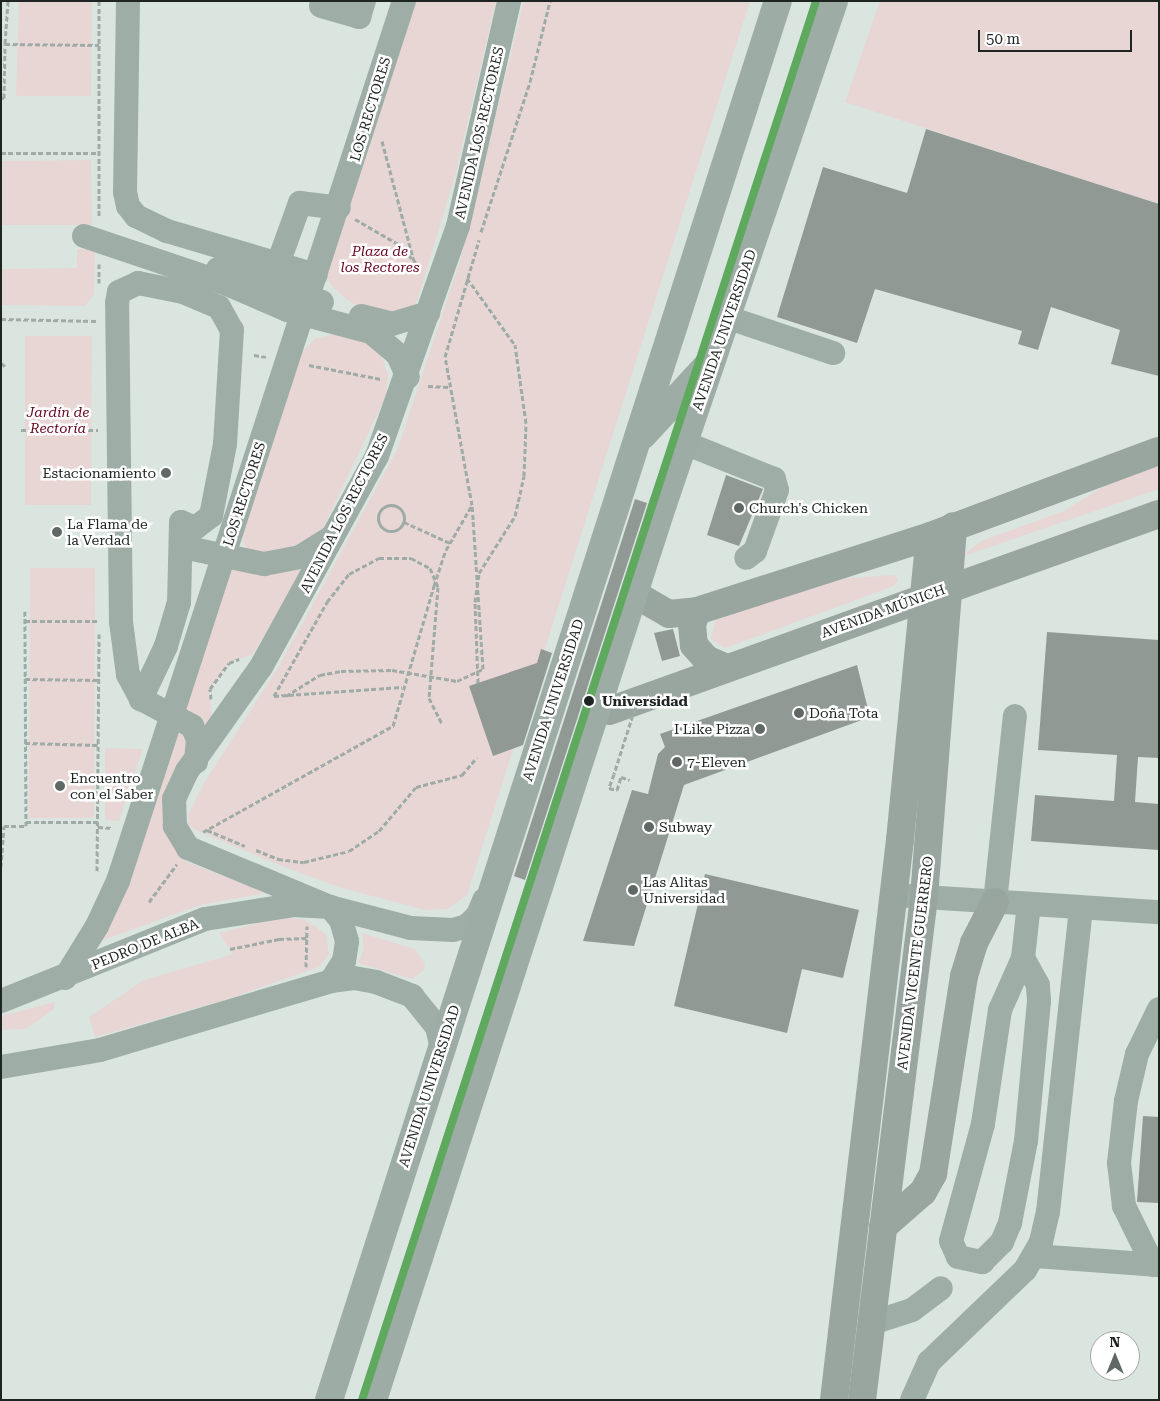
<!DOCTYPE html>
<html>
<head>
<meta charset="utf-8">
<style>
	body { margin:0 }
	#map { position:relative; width:1160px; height:1401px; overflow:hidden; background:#dae5e0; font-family:"Roboto Serif",serif }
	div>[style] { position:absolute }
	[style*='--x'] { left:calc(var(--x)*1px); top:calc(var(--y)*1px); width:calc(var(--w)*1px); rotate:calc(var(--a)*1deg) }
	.green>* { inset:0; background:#e7d6d4 }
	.building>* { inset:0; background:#919995 }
	.path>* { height:3px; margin-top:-1.5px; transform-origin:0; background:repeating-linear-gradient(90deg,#9faba6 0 5px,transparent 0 7.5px) }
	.path>.ring { margin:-1.5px; padding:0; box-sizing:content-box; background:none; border:3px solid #9faba6; border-radius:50% }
	.minor>* { height:24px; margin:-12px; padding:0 12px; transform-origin:12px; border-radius:12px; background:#9eaea7 }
	.major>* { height:28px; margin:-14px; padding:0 14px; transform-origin:14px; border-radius:14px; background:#99a6a0 }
	.highway>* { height:28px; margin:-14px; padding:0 14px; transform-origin:14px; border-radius:14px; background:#9eaca6 }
	.path-bridge>* { height:3px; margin-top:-1.5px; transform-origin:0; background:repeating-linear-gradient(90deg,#9faba6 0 5px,transparent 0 7.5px) }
	.metro-1>* { height:8px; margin:-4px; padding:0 4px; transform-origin:4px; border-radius:4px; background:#5fa95e }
	.dots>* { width:14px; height:14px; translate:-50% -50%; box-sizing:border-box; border:2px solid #fff; border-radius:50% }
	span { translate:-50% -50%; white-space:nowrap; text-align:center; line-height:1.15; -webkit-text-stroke:5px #fff; paint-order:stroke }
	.street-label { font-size:14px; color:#1d2421 }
	.park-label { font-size:14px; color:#67051e; font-style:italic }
	.poi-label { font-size:14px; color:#1d2421 }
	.right { translate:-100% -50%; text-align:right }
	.left { translate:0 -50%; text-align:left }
	.stop-label { font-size:14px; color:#1d2421; font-weight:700 }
	.frame { position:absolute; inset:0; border:2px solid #1d2421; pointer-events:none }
	.north { position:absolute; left:1090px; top:1331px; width:50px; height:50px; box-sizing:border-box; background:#fff; border:1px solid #a5a7a6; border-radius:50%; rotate:0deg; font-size:14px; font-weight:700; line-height:20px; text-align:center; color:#1d2421 }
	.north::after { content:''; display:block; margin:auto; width:18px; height:22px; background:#5f6864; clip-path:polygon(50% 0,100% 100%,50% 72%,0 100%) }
	.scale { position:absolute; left:978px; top:30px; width:154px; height:22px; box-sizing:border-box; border:2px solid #1d2421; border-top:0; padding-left:6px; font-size:15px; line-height:18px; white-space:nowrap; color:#1d2421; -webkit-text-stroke:4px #fff; paint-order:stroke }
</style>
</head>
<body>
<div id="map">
	<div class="green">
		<div style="clip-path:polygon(19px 1px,92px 1px,91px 96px,16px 96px)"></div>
		<div style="clip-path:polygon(415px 1px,496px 1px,455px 176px,417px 301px,410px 309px,397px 314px,362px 308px,347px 300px,332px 286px,325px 273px)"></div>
		<div style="clip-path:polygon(524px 1px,750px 1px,467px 895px,448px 909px,425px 910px,342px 888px,284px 867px,196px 830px,189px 825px,188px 815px,204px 783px,279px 666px,398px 448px,460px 261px)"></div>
		<div style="clip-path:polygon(880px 1px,1159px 1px,1159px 204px,845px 102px)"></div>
		<div style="clip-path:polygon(91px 160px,92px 225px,1px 225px,1px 161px)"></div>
		<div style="clip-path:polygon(77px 249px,95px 249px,94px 294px,85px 306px,1px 305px,1px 269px,77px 268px)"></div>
		<div style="clip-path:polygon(334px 334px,361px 338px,379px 350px,388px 374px,386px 396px,320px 534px,273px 554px,247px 550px,240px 533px,300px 355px,315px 339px)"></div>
		<div style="clip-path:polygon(25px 336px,92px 336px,91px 505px,25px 505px)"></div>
		<div style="clip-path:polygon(1159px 461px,1159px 489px,961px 557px,981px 541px,1064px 511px,1125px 473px)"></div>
		<div style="clip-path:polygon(228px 563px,303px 570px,253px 654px,229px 663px,210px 689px,212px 720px,201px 736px,179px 715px)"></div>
		<div style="clip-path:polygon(30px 568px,95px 568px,94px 818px,29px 818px)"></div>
		<div style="clip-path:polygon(893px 575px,898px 579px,894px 586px,725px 648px,711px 639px,716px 618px,827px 580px)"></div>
		<div style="clip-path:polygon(177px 722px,192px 739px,165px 797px,164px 831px,187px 862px,266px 893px,200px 905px,103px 940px,101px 936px)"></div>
		<div style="clip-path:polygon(105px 748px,143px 749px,119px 821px,105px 820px)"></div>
		<div style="clip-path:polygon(285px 917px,305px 920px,326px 934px,329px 954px,319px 967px,228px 999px,95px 1037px,89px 1017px,144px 980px,233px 954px,219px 933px)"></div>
		<div style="clip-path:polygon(362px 933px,415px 949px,425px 964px,424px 970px,412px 979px,358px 963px,364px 949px)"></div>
		<div style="clip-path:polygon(55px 1002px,54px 1009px,26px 1029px,1px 1030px,1px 1016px)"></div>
	</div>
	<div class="building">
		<div style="clip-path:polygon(926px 129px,1159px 204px,1159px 376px,1111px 364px,1120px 330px,1051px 307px,1038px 350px,1018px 344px,1022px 331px,875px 289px,857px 343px,777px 317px,823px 167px,907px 193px)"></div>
		<div style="clip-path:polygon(726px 475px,763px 489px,739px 546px,707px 535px)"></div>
		<div style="clip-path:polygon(635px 499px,647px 503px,525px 880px,514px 876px)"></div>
		<div style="clip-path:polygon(673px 629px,680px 656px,662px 661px,654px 633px)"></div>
		<div style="clip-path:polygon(1047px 632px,1159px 640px,1159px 758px,1138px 757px,1135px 802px,1159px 804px,1159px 850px,1031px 841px,1035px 795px,1114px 801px,1117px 755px,1038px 750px)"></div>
		<div style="clip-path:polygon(541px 649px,552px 653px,523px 745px,493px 756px,469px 686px,537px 663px)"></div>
		<div style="clip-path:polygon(857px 665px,870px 717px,684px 785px,634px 946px,583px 941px,632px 790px,648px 794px,658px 754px,665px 747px,660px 734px)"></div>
		<div style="clip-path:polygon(705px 874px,859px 910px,843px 978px,802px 969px,787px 1033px,674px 1006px)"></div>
		<div style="clip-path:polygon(1143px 1116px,1159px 1117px,1159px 1203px,1137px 1202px)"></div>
	</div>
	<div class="path">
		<div style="--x:8;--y:1;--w:43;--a:94"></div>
		<div style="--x:5;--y:44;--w:94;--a:0.6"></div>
		<div style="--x:99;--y:1;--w:217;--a:90"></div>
		<div style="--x:1;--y:98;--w:3;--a:0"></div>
		<div style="--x:4;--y:98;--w:54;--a:-88.9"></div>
		<div style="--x:382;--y:141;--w:124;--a:75.1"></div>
		<div style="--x:1;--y:153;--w:98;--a:0"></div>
		<div style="--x:355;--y:219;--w:50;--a:30.2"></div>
		<div style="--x:398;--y:244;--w:32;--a:46"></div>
		<div style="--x:481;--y:232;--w:158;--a:-71.9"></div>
		<div style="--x:530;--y:82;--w:83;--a:-76.1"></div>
		<div style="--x:99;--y:264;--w:19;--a:90"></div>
		<div style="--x:467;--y:278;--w:82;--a:54.4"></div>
		<div style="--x:1;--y:319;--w:95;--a:1.2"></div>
		<div style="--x:254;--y:355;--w:12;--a:9"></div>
		<div style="--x:1;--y:363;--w:6;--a:39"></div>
		<div style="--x:309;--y:365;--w:73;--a:11"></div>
		<div style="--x:428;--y:386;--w:21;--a:3"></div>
		<div style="--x:21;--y:430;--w:77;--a:0"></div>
		<div class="ring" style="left:378px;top:505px;width:23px;height:23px"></div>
		<div style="--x:404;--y:522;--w:51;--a:24.5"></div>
		<div style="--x:25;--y:621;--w:74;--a:0"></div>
		<div style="--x:25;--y:679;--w:74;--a:0.8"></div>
		<div style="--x:274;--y:696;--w:128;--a:-4"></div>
		<div style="--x:286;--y:696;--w:40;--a:-32"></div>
		<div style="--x:320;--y:675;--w:21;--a:-11"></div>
		<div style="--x:341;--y:671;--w:51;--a:-1.1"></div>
		<div style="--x:392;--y:670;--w:66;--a:9.6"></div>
		<div style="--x:457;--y:681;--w:29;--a:-25"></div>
		<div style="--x:483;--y:669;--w:164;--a:-93.8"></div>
		<div style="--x:472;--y:505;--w:150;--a:-100.3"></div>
		<div style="--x:445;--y:357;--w:122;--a:-73.8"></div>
		<div style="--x:211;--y:699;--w:10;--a:-96"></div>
		<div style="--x:210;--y:689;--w:32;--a:-54"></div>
		<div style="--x:229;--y:663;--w:11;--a:-22"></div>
		<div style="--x:25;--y:743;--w:73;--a:1.6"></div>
		<div style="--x:614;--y:774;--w:15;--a:110"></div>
		<div style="--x:609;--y:788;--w:8;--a:14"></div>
		<div style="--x:617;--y:790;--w:14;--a:-73"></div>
		<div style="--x:621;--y:777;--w:9;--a:18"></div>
		<div style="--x:26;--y:822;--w:72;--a:0"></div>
		<div style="--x:98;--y:827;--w:14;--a:4"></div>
		<div style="--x:207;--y:830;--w:41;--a:22.8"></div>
		<div style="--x:203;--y:832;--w:218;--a:-29.2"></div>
		<div style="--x:393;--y:726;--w:146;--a:-73.7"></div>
		<div style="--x:434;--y:586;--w:38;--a:-72"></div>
		<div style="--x:446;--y:550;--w:52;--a:-60"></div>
		<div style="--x:256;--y:850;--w:24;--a:22"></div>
		<div style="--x:278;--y:859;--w:26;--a:7"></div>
		<div style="--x:304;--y:862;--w:46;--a:-13.7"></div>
		<div style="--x:349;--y:851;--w:36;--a:-34"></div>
		<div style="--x:379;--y:831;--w:57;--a:-49.9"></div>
		<div style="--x:416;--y:787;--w:48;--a:-14.6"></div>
		<div style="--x:462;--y:775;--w:23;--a:-50"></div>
		<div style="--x:1;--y:867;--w:41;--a:-85.8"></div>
		<div style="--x:4;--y:826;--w:22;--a:0"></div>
		<div style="--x:26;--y:826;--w:215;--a:-90.3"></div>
		<div style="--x:97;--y:871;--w:237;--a:-89.5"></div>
		<div style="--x:149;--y:902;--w:47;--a:-53.6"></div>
		<div style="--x:230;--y:949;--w:50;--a:-11.5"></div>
		<div style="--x:279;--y:939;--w:28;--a:-2"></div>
		<div style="--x:306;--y:967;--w:41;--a:-88.6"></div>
	</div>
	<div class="minor">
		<div style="--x:128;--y:1;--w:191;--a:90.9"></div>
		<div style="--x:125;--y:192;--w:14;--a:78"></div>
		<div style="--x:128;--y:206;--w:13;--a:51"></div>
		<div style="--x:136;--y:216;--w:34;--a:26"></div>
		<div style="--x:167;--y:231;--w:155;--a:16.5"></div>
		<div style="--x:321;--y:6;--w:40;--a:16"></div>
		<div style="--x:359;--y:17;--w:17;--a:-73"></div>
		<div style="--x:84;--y:236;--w:151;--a:18.6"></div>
		<div style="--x:227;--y:284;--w:65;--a:23.4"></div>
		<div style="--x:287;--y:310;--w:87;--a:14.7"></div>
		<div style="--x:371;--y:332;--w:35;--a:40"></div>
		<div style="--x:398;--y:355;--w:24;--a:66"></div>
		<div style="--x:279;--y:261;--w:62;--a:-70.1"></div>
		<div style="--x:300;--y:203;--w:39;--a:7"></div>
		<div style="--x:218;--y:269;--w:109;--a:17.6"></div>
		<div style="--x:138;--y:283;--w:46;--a:11.3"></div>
		<div style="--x:183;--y:292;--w:39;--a:23"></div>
		<div style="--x:219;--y:307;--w:26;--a:61"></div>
		<div style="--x:232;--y:330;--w:114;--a:93.5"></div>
		<div style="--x:225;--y:444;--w:73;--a:101"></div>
		<div style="--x:211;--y:516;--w:20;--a:143"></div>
		<div style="--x:195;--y:528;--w:15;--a:-157"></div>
		<div style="--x:181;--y:522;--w:80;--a:91.4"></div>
		<div style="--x:179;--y:602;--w:46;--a:106.5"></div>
		<div style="--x:166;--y:646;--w:59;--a:115.3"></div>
		<div style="--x:141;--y:699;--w:27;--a:-118"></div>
		<div style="--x:128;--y:675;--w:53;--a:-97.5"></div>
		<div style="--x:121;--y:622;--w:319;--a:-90.7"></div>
		<div style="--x:117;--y:303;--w:11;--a:-80"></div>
		<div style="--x:119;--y:292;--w:21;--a:-25"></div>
		<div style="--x:361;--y:316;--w:32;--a:14"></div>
		<div style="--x:392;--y:324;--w:38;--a:-17"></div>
		<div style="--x:729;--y:318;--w:110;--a:18.6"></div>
		<div style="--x:685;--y:443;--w:96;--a:22"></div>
		<div style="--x:774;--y:479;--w:11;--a:75"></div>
		<div style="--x:777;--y:490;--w:65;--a:109.8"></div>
		<div style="--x:755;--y:551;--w:11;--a:142"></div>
		<div style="--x:183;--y:547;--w:83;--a:11.9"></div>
		<div style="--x:264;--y:564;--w:37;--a:-11"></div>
		<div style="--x:300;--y:557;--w:38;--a:-32"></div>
		<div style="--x:141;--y:699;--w:58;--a:27.9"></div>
		<div style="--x:192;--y:726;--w:14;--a:65"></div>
		<div style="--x:198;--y:739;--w:23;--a:95"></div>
		<div style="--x:894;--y:895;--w:266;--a:3.7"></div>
		<div style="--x:995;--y:902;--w:187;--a:-83.9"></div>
		<div style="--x:1023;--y:958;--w:57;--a:113.9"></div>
		<div style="--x:1000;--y:1010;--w:115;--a:98.5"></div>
		<div style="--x:983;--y:1124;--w:121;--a:105.3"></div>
		<div style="--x:951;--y:1241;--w:17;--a:66"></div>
		<div style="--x:958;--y:1257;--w:25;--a:12"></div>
		<div style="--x:982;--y:1262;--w:28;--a:-45"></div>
		<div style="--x:1002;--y:1242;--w:21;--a:-67"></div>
		<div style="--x:1010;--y:1223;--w:84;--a:-79"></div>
		<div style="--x:1026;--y:1141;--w:141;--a:-84.7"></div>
		<div style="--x:1039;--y:1001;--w:16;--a:-94"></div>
		<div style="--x:1038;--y:985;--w:31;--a:-119"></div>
		<div style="--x:1023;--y:958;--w:54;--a:-83.7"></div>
		<div style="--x:65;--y:978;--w:61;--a:-58.4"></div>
		<div style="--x:97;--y:926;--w:50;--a:-65"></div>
		<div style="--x:118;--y:881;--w:925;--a:-72"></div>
		<div style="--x:331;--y:981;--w:24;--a:-57"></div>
		<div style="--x:344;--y:961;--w:20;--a:-81"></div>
		<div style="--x:347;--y:941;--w:22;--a:-106"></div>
		<div style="--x:341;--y:920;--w:17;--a:-130"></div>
		<div style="--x:330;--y:907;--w:154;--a:-157.4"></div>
		<div style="--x:188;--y:848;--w:26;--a:-121"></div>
		<div style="--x:175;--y:826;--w:27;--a:-92"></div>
		<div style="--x:174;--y:799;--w:31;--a:-65"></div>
		<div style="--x:187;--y:771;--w:128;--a:-54.6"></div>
		<div style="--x:261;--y:667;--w:241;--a:-61.2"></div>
		<div style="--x:377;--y:456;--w:244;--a:-70.6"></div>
		<div style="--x:458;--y:226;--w:231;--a:-77.2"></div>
		<div style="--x:1;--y:1001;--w:220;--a:-21.9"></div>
		<div style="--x:205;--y:919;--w:89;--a:-9"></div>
		<div style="--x:293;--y:905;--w:37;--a:3"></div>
		<div style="--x:330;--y:907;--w:84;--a:14.5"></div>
		<div style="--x:411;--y:928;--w:42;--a:2.7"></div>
		<div style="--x:453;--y:930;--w:15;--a:-16"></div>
		<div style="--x:467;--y:926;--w:16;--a:-45"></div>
		<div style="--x:478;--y:915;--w:16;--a:-68"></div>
		<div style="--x:1;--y:1067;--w:100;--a:-9.7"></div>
		<div style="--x:100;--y:1050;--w:241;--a:-16.6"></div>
		<div style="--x:331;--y:981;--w:23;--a:-7"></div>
		<div style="--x:354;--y:978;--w:22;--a:10"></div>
		<div style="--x:376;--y:982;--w:39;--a:21"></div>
		<div style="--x:412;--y:996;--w:40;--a:51"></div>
		<div style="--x:437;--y:1027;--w:23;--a:77"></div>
		<div style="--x:1035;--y:1256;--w:124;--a:4.2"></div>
		<div style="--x:1153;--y:1265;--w:66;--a:-116.2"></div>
		<div style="--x:1124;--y:1206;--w:43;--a:-96.6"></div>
		<div style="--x:1119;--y:1163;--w:62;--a:-83.6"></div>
		<div style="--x:1126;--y:1101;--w:48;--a:-76.8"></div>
		<div style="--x:1137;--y:1054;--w:50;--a:-63.9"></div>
		<div style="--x:872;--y:1323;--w:42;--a:-18"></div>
		<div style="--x:912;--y:1310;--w:36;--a:-37"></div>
		<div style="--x:912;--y:1400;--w:42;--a:-65.9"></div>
		<div style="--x:929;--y:1362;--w:133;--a:-43.8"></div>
		<div style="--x:1025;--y:1270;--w:32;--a:-60"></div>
		<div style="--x:1041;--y:1242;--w:31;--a:-77"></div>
		<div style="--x:1048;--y:1212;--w:306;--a:-83.8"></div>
	</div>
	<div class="major">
		<div style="--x:643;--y:599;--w:30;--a:30"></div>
		<div style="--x:669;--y:614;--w:28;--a:-6"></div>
		<div style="--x:697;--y:611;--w:245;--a:-17.8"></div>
		<div style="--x:930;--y:536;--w:244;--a:-20.4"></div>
		<div style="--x:697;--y:611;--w:14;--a:111"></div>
		<div style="--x:692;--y:624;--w:21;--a:85"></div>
		<div style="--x:694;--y:645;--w:18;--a:49"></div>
		<div style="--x:706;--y:659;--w:20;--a:24"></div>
		<div style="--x:609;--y:711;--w:584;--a:-19.71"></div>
		<div style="--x:883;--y:1227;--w:53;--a:-41.2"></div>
		<div style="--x:923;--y:1192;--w:21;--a:-61"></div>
		<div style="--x:933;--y:1174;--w:200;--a:-81.1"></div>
		<div style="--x:964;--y:976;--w:34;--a:-73"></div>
		<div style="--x:974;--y:943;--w:46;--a:-62.9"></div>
		<div style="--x:834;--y:1400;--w:564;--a:-83.28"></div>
		<div style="--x:900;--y:840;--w:305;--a:-84.4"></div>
		<div style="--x:862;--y:1400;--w:507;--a:-82.97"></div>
		<div style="--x:924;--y:897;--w:372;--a:-85.5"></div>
	</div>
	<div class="highway">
		<div style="--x:643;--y:435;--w:94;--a:-47.2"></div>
		<div style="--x:329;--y:1400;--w:1469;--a:-72.21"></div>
		<div style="--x:373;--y:1400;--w:942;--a:-72.07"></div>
		<div style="--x:663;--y:504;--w:531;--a:-71.22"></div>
	</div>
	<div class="path-bridge">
		<div style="--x:478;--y:683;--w:81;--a:-92.1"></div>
		<div style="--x:475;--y:602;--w:29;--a:-82"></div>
		<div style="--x:479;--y:573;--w:67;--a:-57.7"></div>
		<div style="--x:515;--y:516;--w:41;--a:-77.3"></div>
		<div style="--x:524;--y:476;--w:53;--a:-87.8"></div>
		<div style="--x:526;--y:423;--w:79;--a:-98"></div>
		<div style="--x:274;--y:696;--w:108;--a:-60.6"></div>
		<div style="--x:327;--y:602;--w:36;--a:-52"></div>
		<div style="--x:349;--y:574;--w:34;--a:-28"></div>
		<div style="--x:379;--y:558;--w:32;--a:0"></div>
		<div style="--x:411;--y:558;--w:21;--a:28"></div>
		<div style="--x:430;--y:568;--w:21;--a:67"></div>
		<div style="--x:438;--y:587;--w:111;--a:94.6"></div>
		<div style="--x:429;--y:698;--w:28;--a:63"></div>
		<div style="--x:610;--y:701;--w:26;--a:16"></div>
		<div style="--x:635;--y:708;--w:69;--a:107.7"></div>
	</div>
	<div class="metro-1">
		<div style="--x:362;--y:1400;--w:1471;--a:-72.02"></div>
	</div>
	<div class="dots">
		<div style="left:166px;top:473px;background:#5f6864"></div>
		<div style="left:739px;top:508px;background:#5f6864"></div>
		<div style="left:57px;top:532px;background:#5f6864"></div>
		<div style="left:589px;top:701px;background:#1d2421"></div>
		<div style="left:799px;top:713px;background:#5f6864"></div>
		<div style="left:760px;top:729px;background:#5f6864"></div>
		<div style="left:677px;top:762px;background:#5f6864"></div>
		<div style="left:60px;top:786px;background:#5f6864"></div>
		<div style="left:649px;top:827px;background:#5f6864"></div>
		<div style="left:633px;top:890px;background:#5f6864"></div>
	</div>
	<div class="street-label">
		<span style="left:370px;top:109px;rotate:-73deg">LOS RECTORES</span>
		<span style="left:479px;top:133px;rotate:-77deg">AVENIDA LOS RECTORES</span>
		<span style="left:724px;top:330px;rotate:-71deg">AVENIDA UNIVERSIDAD</span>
		<span style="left:244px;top:494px;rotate:-72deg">LOS RECTORES</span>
		<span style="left:344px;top:513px;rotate:-63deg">AVENIDA LOS RECTORES</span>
		<span style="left:883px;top:611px;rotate:-20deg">AVENIDA MÚNICH</span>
		<span style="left:553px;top:700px;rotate:-72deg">AVENIDA UNIVERSIDAD</span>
		<span style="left:145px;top:944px;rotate:-22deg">PEDRO DE ALBA</span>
		<span style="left:915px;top:963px;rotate:-83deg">AVENIDA VICENTE GUERRERO</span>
		<span style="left:429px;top:1086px;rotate:-72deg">AVENIDA UNIVERSIDAD</span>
	</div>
	<div class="park-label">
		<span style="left:380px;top:259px">Plaza de<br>los Rectores</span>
		<span style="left:58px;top:420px">Jardín de<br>Rectoría</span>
	</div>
	<div class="poi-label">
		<span class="right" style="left:156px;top:473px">Estacionamiento</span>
		<span class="left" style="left:749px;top:508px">Church's Chicken</span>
		<span class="left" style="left:67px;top:532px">La Flama de<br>la Verdad</span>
		<span class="left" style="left:809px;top:713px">Doña Tota</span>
		<span class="right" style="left:750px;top:729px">I Like Pizza</span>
		<span class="left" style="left:687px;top:762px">7-Eleven</span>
		<span class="left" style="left:70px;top:786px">Encuentro<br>con el Saber</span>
		<span class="left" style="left:659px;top:827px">Subway</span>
		<span class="left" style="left:643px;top:890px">Las Alitas<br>Universidad</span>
	</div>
	<div class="stop-label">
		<span class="left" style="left:602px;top:701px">Universidad</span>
	</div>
	<div class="frame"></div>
	<div class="north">N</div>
	<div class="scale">50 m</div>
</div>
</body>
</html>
